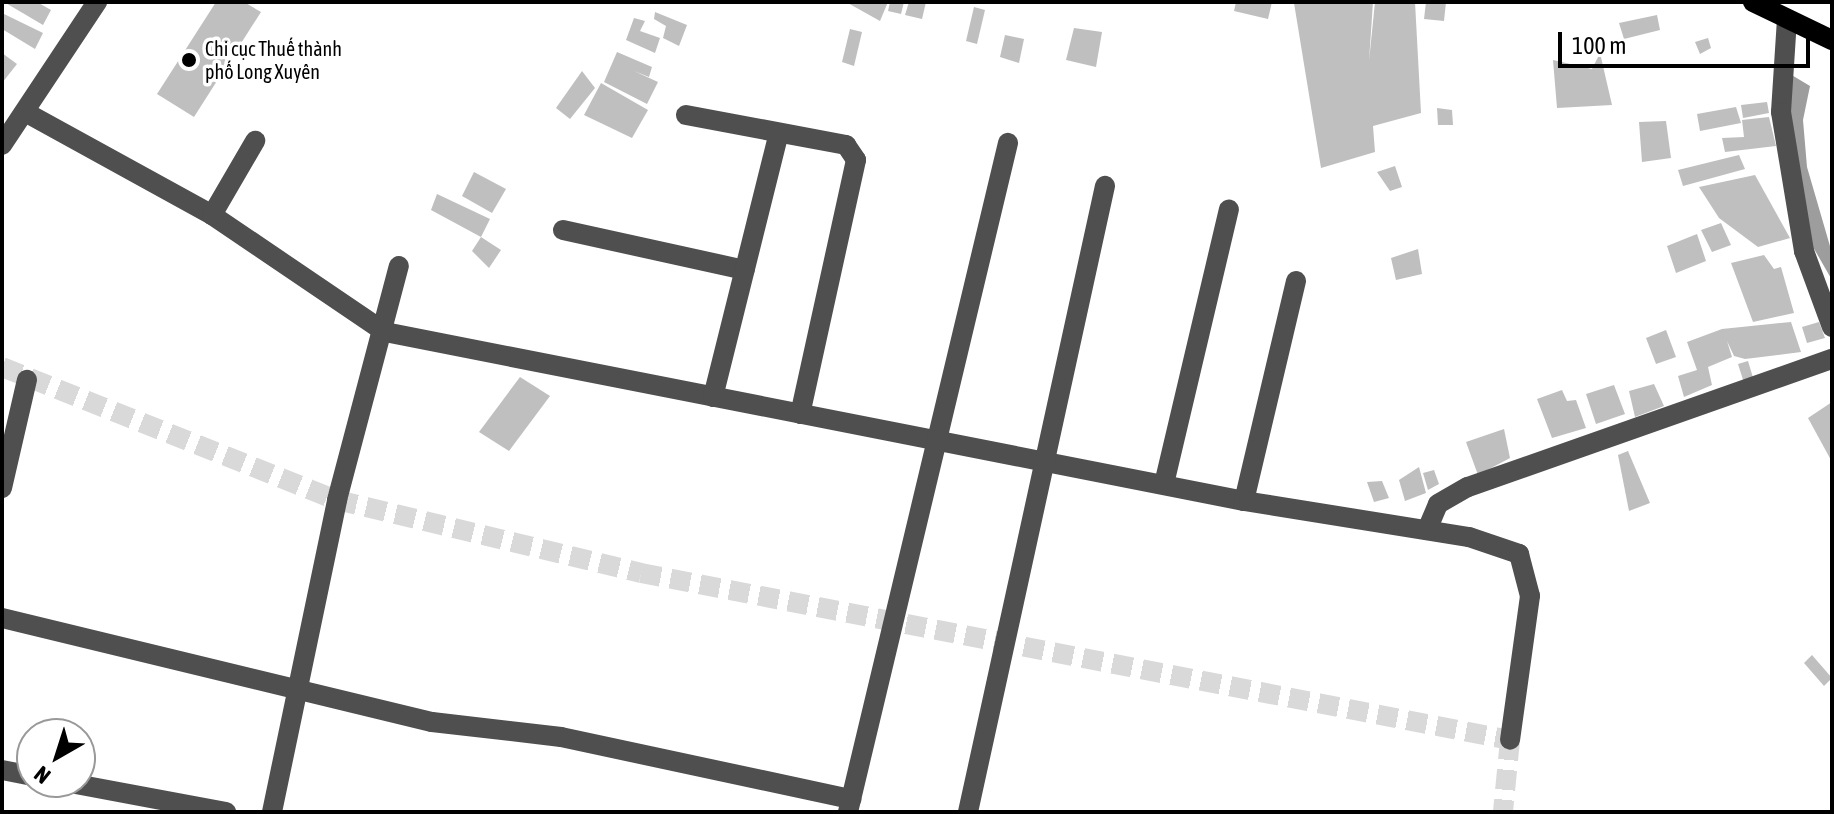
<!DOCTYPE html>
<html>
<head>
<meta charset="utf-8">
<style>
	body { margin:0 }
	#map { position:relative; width:1834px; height:814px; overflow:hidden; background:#fff; font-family:"Asap Condensed",sans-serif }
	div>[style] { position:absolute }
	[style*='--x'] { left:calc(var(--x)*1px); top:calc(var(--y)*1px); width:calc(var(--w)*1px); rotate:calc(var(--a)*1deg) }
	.water>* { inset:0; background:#9d9d9d }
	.building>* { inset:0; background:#bfbfbf }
	.minor-tunnel>* { height:20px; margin-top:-10px; transform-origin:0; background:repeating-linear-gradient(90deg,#d9d9d9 0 20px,transparent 0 30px) }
	.minor>* { height:20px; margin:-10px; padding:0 10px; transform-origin:10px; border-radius:10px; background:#4f4f4f }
	.major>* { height:20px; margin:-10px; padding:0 10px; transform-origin:10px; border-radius:10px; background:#000 }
	.dots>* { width:22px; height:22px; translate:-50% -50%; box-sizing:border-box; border:4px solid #fff; border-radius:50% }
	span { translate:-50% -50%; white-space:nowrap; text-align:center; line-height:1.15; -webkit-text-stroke:7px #fff; paint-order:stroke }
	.poi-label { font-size:20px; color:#000 }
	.left { translate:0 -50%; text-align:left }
	.frame { position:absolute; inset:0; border:4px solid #000; pointer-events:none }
	.north { position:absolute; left:16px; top:718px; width:80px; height:80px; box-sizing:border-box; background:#fff; border:2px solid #999; border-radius:50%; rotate:219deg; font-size:22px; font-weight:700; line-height:32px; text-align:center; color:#000 }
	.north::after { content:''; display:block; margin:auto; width:28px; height:36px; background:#000; clip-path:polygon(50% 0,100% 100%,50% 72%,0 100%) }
	.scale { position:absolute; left:1558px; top:32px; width:252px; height:36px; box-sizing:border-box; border:4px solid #000; border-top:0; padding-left:10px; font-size:24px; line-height:28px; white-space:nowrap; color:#000; -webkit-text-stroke:6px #fff; paint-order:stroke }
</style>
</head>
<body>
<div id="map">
	<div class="water">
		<div style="clip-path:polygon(1790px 74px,1810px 86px,1803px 120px,1807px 167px,1832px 253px,1832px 280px,1809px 240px,1787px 110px)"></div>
	</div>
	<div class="building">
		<div style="clip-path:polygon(4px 2px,37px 2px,51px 10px,43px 25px)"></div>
		<div style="clip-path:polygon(216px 2px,244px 2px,261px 12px,194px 117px,157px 94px)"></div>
		<div style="clip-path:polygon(846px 2px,888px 2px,880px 21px)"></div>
		<div style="clip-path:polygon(890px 2px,904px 2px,901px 14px,888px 11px)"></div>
		<div style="clip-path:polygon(909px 2px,926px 2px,922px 19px,905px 15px)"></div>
		<div style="clip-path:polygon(1236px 2px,1272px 2px,1268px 19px,1234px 11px)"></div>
		<div style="clip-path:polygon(1373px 2px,1369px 61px,1375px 2px,1415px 2px,1421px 113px,1373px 126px,1375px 152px,1321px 168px,1294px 3px)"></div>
		<div style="clip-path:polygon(1426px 2px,1446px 2px,1444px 21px,1424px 19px)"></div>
		<div style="clip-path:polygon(974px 7px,985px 10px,977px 44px,966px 41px)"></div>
		<div style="clip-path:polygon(655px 12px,687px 25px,679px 46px,663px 38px,666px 26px,654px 19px)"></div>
		<div style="clip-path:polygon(2px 13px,43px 33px,35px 49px,2px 29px)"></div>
		<div style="clip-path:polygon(1657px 15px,1660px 30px,1624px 39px,1619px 23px)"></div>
		<div style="clip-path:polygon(634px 18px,645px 21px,640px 31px,660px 38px,655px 53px,626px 40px)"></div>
		<div style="clip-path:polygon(1074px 28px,1102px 32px,1096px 67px,1066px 60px)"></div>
		<div style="clip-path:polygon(850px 29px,862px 32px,854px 66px,842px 62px)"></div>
		<div style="clip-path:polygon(1005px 35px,1024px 39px,1019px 63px,1000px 57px)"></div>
		<div style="clip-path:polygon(1708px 38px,1711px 48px,1700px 54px,1695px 42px)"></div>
		<div style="clip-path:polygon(617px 52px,652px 67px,649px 77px,634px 71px,658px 82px,647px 104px,604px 82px)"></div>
		<div style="clip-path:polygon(2px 53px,17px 64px,2px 83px)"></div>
		<div style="clip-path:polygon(1600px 53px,1612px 105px,1557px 108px,1553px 60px,1592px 69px)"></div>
		<div style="clip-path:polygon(582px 71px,595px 88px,570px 119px,556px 108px)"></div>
		<div style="clip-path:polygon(601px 83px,648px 110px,632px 138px,584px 115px)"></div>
		<div style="clip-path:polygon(1767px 102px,1769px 113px,1743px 118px,1741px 105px)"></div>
		<div style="clip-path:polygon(1736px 107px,1741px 123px,1700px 131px,1697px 114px)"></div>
		<div style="clip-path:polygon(1437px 108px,1452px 110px,1453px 125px,1438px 125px)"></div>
		<div style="clip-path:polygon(1769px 117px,1776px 146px,1725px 152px,1722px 138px,1744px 137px,1742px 120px)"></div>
		<div style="clip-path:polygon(1666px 121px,1671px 158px,1642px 162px,1639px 122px)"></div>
		<div style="clip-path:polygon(1739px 155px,1745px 169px,1683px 186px,1678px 170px)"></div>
		<div style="clip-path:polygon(1395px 166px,1402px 187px,1390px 191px,1377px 172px)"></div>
		<div style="clip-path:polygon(474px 172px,506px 189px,492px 213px,462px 196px)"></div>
		<div style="clip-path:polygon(1755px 175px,1790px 238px,1758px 247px,1719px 218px,1699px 187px)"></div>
		<div style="clip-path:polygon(437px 194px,490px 219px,481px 237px,431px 210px)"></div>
		<div style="clip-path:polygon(1721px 223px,1731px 245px,1712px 252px,1701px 230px)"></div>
		<div style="clip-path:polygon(1697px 234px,1706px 261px,1676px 273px,1667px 246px)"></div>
		<div style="clip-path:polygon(481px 237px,501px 250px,489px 268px,472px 251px)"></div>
		<div style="clip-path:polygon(1418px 249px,1422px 274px,1396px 280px,1391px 258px)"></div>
		<div style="clip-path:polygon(1764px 255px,1774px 269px,1781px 267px,1794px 313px,1753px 322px,1731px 263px)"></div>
		<div style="clip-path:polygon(1791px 322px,1801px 352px,1745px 359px,1734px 356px,1727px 341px,1732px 357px,1708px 367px,1712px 385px,1684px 397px,1678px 376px,1697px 370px,1687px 342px,1722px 329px)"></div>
		<div style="clip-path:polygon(1819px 322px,1825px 338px,1807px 343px,1802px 327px)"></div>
		<div style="clip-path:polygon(1666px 330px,1676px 357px,1656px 364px,1646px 338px)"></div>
		<div style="clip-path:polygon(1748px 361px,1754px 381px,1744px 383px,1738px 364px)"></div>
		<div style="clip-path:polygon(520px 377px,550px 396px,509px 451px,479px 432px)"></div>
		<div style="clip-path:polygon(1654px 384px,1664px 406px,1635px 417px,1629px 391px)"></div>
		<div style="clip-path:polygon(1614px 385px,1625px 414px,1596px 424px,1586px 394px)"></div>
		<div style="clip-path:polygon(1562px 390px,1567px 401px,1576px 400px,1586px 428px,1552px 438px,1537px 399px)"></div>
		<div style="clip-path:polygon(1832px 402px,1832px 462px,1808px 418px)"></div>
		<div style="clip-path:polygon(1504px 429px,1510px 458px,1478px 475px,1466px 442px)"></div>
		<div style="clip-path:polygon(1628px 451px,1650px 503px,1629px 511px,1618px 455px)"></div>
		<div style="clip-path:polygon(1419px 467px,1426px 493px,1405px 501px,1399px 480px)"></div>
		<div style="clip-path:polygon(1434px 470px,1439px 484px,1428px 490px,1423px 473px)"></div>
		<div style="clip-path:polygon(1382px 481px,1389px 498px,1374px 502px,1367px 482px)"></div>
		<div style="clip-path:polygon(1812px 655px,1832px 678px,1824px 686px,1804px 663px)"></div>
	</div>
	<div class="minor-tunnel">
		<div style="--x:2;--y:367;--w:360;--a:21.7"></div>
		<div style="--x:337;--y:500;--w:313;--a:13.5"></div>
		<div style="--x:641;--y:573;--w:885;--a:10.88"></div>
		<div style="--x:1510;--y:740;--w:72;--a:95.6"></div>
	</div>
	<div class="minor">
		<div style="--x:1787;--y:19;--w:93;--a:93.7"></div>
		<div style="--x:1781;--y:112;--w:141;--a:80.6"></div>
		<div style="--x:1804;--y:251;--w:81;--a:69.8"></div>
		<div style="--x:25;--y:112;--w:213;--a:28.8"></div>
		<div style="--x:212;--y:215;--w:209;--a:34.1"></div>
		<div style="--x:385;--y:332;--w:875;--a:11.13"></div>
		<div style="--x:1244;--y:501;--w:226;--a:-76.7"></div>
		<div style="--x:686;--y:115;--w:163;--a:10.6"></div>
		<div style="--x:846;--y:145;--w:18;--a:56"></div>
		<div style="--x:856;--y:160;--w:260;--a:102.4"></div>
		<div style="--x:2;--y:145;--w:172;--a:-56.4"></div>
		<div style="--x:212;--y:215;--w:86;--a:-59.8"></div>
		<div style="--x:563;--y:230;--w:186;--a:12.4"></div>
		<div style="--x:713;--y:397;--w:272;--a:-76"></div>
		<div style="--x:1164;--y:484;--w:282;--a:-76.7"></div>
		<div style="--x:2;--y:488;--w:111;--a:-77"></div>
		<div style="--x:1244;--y:501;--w:228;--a:9.1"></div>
		<div style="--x:1469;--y:537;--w:53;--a:18.8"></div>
		<div style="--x:1519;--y:554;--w:43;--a:75.3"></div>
		<div style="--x:1530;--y:596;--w:145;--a:97.9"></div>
		<div style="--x:1427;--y:530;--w:28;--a:-67"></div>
		<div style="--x:1438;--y:504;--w:34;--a:-30"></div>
		<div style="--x:1468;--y:487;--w:386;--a:-19.4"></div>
		<div style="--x:2;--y:618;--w:442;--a:13.6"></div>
		<div style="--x:432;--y:722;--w:130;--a:6.6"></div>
		<div style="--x:561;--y:737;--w:297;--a:12.1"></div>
		<div style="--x:2;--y:770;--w:31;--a:11"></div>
		<div style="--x:65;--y:782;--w:164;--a:10.6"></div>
		<div style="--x:272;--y:812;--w:319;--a:-78.2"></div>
		<div style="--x:337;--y:500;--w:242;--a:-75.2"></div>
		<div style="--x:848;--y:812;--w:688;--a:-76.55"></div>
		<div style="--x:968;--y:812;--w:641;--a:-77.66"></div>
	</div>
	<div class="major">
		<div style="--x:1753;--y:2;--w:88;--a:25.7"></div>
	</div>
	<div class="dots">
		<div style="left:189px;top:60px;background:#000"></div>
	</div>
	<div class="poi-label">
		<span class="left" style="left:205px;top:60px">Chi cục Thuế thành<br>phố Long Xuyên</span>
	</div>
	<div class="frame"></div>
	<div class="north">N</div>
	<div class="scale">100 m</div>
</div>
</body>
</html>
